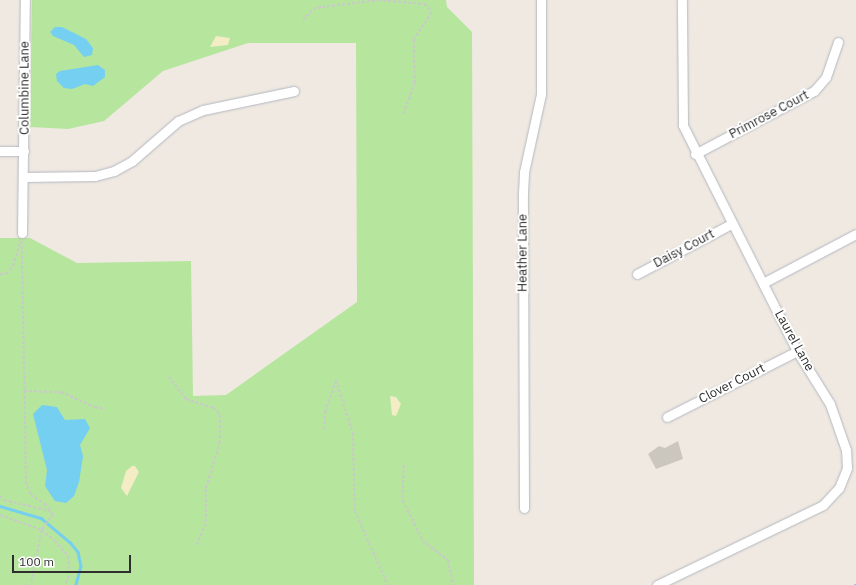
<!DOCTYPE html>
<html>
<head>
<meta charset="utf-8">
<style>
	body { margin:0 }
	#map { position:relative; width:856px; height:585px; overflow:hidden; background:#efe9e1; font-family:"IBM Plex Sans",sans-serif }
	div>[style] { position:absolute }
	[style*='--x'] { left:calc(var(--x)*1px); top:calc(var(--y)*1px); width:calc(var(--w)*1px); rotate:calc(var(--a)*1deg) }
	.green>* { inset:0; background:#b6e59e }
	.sand>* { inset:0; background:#f3ecc5 }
	.water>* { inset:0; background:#75cff0 }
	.stream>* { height:2.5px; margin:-1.25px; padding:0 1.25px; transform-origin:1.25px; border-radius:1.25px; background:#75cff0 }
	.building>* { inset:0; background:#cbc7bf }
	.path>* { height:1.5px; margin-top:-0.75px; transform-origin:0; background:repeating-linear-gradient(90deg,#c9c9c9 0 3px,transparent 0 5px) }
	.roads { filter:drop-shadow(0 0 1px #b4b7c1) drop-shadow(0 0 1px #b4b7c1) }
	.street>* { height:9px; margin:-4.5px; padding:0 4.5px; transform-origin:4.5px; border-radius:4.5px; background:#fff }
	span { translate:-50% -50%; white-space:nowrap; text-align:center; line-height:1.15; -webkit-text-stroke:4px #fff; paint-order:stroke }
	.street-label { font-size:13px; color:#2e2e2e }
	.scale { position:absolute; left:12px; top:555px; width:119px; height:18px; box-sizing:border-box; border:2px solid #2e2e2e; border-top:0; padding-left:5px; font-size:12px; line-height:14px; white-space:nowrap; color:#2e2e2e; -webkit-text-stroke:3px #fff; paint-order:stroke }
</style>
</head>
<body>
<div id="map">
	<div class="green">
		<div style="clip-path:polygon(32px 0,446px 0,447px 7px,472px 32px,474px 585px,0 585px,0 238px,30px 238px,77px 263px,191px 261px,193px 396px,226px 395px,357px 302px,356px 43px,248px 43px,163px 71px,104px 121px,68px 129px,30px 127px)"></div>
	</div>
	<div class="sand">
		<div style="clip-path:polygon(216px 36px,230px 38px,228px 45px,210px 47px)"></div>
		<div style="clip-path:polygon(390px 396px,396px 397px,401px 404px,396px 416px,392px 415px)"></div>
		<div style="clip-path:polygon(132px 466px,135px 466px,139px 472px,127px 496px,121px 488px,126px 471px)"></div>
	</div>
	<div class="water">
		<div style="clip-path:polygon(55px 27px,62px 27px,86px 39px,93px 48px,92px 55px,84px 57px,74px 45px,53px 36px,50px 32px)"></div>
		<div style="clip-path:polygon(98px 65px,105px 70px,105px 77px,93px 86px,85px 84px,72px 89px,64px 88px,57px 81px,56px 74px,60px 71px)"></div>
		<div style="clip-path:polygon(42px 405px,57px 407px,65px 420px,85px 419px,90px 428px,80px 445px,83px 456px,79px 482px,74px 496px,66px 503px,55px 501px,45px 486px,47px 470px,33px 414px)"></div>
	</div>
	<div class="stream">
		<div style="--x:0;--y:506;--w:43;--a:16.3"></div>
		<div style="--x:41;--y:518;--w:38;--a:40"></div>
		<div style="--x:70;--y:542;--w:13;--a:51"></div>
		<div style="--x:78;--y:552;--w:14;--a:78"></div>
		<div style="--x:81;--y:566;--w:20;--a:105"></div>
		<div style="--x:855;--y:585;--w:1;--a:0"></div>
	</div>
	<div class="building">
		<div style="clip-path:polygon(678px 441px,683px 459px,656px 469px,648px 454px,659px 446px,665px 448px)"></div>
	</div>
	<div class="path">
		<div style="--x:303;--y:20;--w:15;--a:-48"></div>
		<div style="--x:313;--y:9;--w:9;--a:-13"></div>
		<div style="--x:322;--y:7;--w:56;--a:-7.1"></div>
		<div style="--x:378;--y:0;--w:47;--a:4.9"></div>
		<div style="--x:425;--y:4;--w:11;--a:52"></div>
		<div style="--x:432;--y:13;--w:32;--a:124"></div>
		<div style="--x:414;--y:40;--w:43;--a:88.7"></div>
		<div style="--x:415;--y:83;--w:33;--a:110"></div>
		<div style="--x:22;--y:241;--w:241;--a:89"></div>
		<div style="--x:26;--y:482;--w:14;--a:69"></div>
		<div style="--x:31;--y:495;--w:17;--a:33"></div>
		<div style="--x:45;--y:504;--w:14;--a:54"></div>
		<div style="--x:53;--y:515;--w:19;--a:126"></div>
		<div style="--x:42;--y:530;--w:56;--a:101.3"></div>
		<div style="--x:0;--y:274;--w:6;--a:0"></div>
		<div style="--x:6;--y:274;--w:11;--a:-49"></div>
		<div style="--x:13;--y:266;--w:26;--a:-74"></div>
		<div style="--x:169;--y:377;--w:28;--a:52"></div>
		<div style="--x:186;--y:399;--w:29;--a:18"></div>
		<div style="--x:214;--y:408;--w:9;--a:49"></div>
		<div style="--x:220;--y:415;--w:27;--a:90"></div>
		<div style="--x:220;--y:442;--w:49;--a:106.6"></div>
		<div style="--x:206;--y:489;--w:35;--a:90"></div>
		<div style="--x:206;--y:524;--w:25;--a:113"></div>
		<div style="--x:24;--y:391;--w:37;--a:2"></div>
		<div style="--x:61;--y:392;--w:37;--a:24"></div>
		<div style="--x:95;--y:407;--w:10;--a:11"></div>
		<div style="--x:324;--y:429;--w:17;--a:-87"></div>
		<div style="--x:325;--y:412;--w:34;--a:-71"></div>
		<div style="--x:336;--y:380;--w:56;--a:72.2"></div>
		<div style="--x:353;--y:433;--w:78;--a:88.5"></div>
		<div style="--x:355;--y:511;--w:81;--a:66"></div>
		<div style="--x:404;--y:465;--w:36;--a:92"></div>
		<div style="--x:403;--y:501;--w:45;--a:63.4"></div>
		<div style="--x:423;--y:541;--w:31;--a:37"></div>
		<div style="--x:448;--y:560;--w:26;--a:77"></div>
		<div style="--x:0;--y:496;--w:6;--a:45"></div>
		<div style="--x:4;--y:500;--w:47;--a:13.4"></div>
		<div style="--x:0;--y:515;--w:45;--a:19.7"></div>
		<div style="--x:42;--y:530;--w:17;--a:40"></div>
		<div style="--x:55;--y:541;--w:20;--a:49"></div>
		<div style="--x:68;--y:556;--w:15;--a:82"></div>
		<div style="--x:70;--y:571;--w:15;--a:106"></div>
	</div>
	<div class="roads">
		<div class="street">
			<div style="--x:0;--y:151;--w:24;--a:0"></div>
			<div style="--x:695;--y:154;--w:135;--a:-27.9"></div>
			<div style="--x:814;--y:91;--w:18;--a:-49"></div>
			<div style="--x:826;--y:77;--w:37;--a:-71"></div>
			<div style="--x:24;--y:177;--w:71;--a:-0.8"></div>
			<div style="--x:95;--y:176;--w:20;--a:-15"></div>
			<div style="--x:114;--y:171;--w:21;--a:-29"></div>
			<div style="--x:132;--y:161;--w:61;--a:-41"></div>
			<div style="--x:178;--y:121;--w:27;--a:-24"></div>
			<div style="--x:203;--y:110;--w:93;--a:-11.8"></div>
			<div style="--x:22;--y:233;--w:233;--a:-89.3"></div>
			<div style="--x:637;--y:274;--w:106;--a:-28"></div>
			<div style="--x:763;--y:283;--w:105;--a:-27.8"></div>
			<div style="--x:667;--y:417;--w:146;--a:-26.9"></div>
			<div style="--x:524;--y:508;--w:315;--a:-90.2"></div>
			<div style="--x:523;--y:193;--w:21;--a:-87"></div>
			<div style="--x:524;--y:172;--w:80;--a:-77.7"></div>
			<div style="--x:541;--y:94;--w:94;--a:-90"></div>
			<div style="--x:657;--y:585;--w:184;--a:-25.7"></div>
			<div style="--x:823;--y:505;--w:23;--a:-47"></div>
			<div style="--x:839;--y:488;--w:22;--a:-68"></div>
			<div style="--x:847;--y:468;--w:18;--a:-93"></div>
			<div style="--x:846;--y:450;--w:49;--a:-109.2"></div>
			<div style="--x:830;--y:404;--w:62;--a:-121.9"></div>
			<div style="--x:797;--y:351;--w:253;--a:-116.8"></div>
			<div style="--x:683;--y:125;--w:125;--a:-90.5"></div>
		</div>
	</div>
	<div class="street-label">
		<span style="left:25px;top:88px;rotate:-90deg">Columbine Lane</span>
		<span style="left:769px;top:115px;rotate:-28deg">Primrose Court</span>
		<span style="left:684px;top:249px;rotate:-28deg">Daisy Court</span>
		<span style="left:523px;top:253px;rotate:-90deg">Heather Lane</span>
		<span style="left:794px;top:341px;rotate:61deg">Laurel Lane</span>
		<span style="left:732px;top:384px;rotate:-27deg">Clover Court</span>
	</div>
	<div class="scale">100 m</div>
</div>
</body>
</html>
